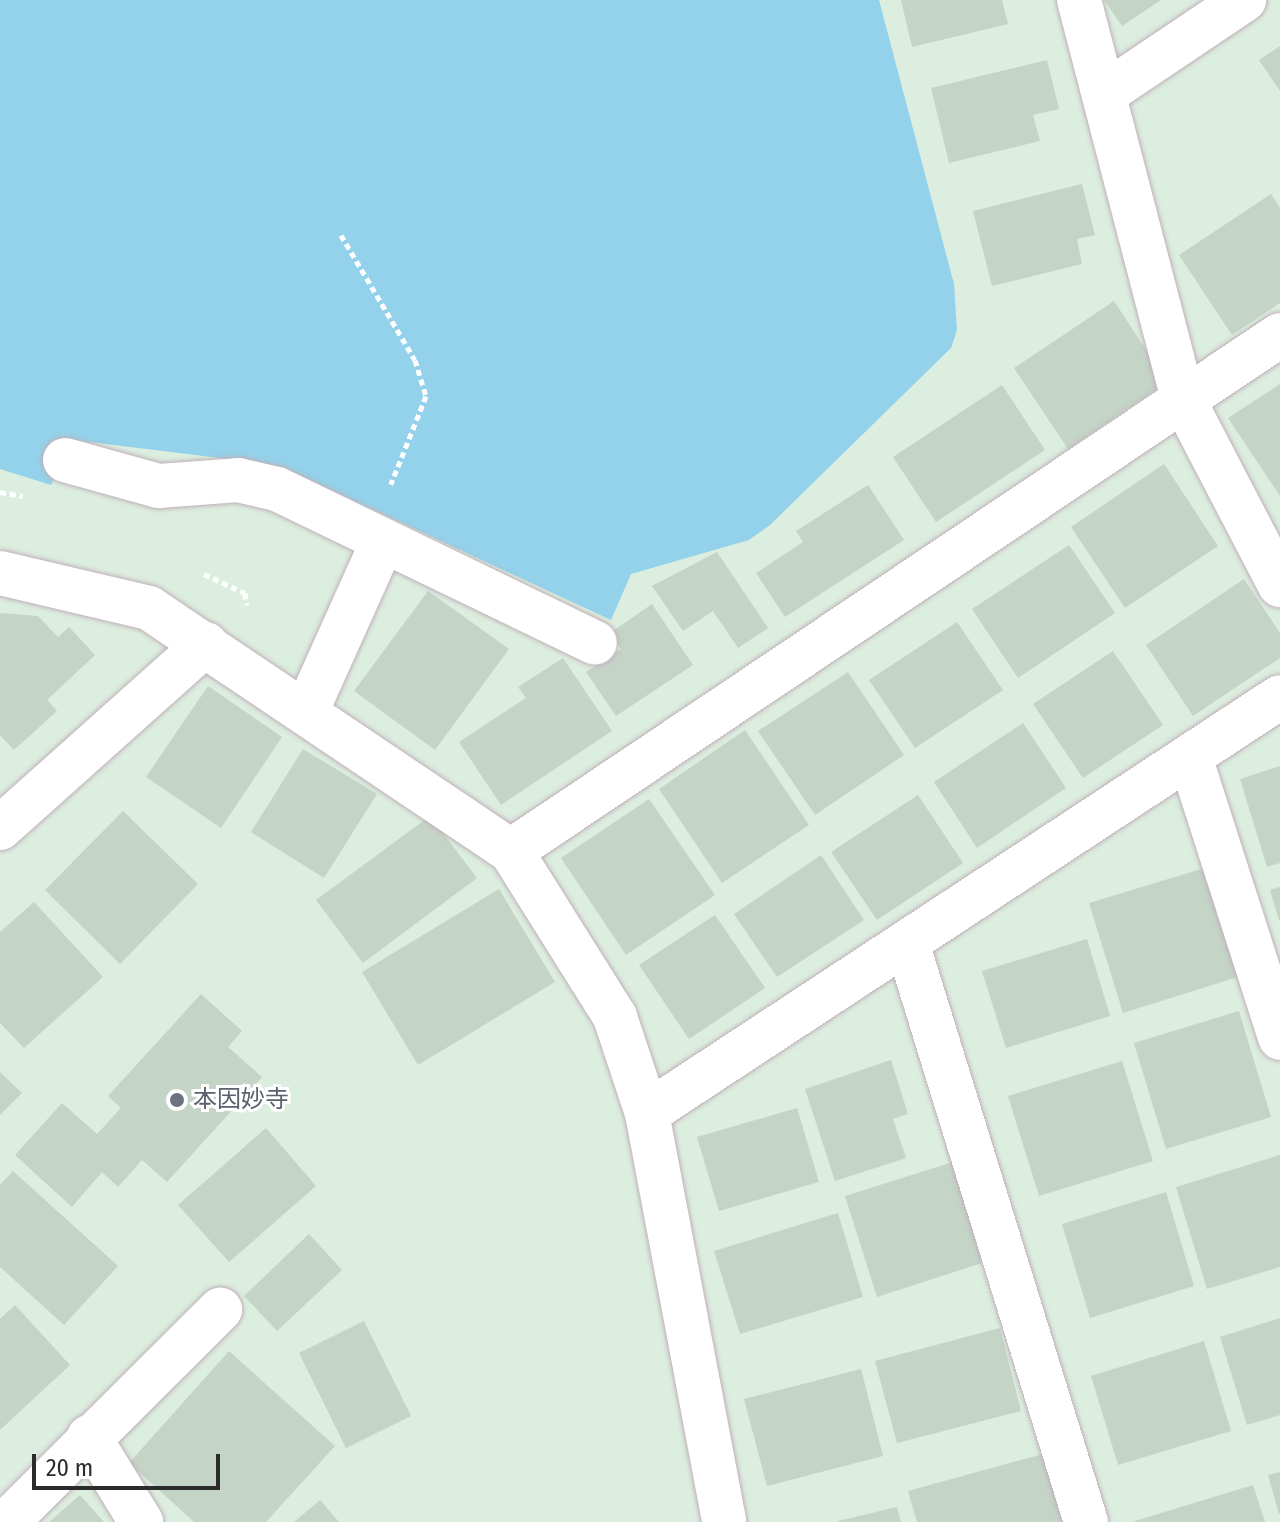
<!DOCTYPE html>
<html>
<head>
<meta charset="utf-8">
<style>
	body { margin:0 }
	#map { position:relative; width:1280px; height:1522px; overflow:hidden; background:#dceedf; font-family:"Fira Sans Condensed","Noto Sans JP",sans-serif }
	div>[style] { position:absolute }
	[style*='--x'] { left:calc(var(--x)*1px); top:calc(var(--y)*1px); width:calc(var(--w)*1px); rotate:calc(var(--a)*1deg) }
	.green>* { inset:0; background:#93d2ea }
	.building>* { inset:0; background:#c4d4c7 }
	.path>* { height:5px; margin-top:-2.5px; transform-origin:0; background:repeating-linear-gradient(90deg,#fff 0 6px,transparent 0 10px) }
	.roads { filter:drop-shadow(0 0 2px #c0b0b9) drop-shadow(0 0 2px #c0b0b9) }
	.minor>* { height:44px; margin:-22px; padding:0 22px; transform-origin:22px; border-radius:22px; background:#fff }
	.dots>* { width:22px; height:22px; translate:-50% -50%; box-sizing:border-box; border:4px solid #fff; border-radius:50% }
	span { translate:-50% -50%; white-space:nowrap; text-align:center; line-height:1.15; -webkit-text-stroke:6px #fff; paint-order:stroke }
	.worship-label { font-size:24px; color:#5b616d }
	.left { translate:0 -50%; text-align:left }
	.scale { position:absolute; left:32px; top:1454px; width:188px; height:36px; box-sizing:border-box; border:4px solid #2b2b2b; border-top:0; padding-left:10px; font-size:24px; line-height:28px; white-space:nowrap; color:#2b2b2b; -webkit-text-stroke:6px #fff; paint-order:stroke }
</style>
</head>
<body>
<div id="map">
	<div class="green">
		<div style="clip-path:polygon(0 0,879px 0,954px 284px,957px 330px,951px 348px,770px 525px,749px 540px,631px 574px,611px 620px,305px 478px,244px 461px,73px 440px,51px 485px,0 469px)"></div>
	</div>
	<div class="building">
		<div style="clip-path:polygon(901px 0,1002px 0,1008px 24px,912px 47px)"></div>
		<div style="clip-path:polygon(1104px 0,1161px 0,1122px 26px)"></div>
		<div style="clip-path:polygon(1280px 46px,1280px 91px,1259px 60px)"></div>
		<div style="clip-path:polygon(1047px 60px,1059px 109px,1033px 115px,1040px 141px,949px 163px,931px 88px)"></div>
		<div style="clip-path:polygon(1082px 184px,1095px 235px,1077px 239px,1082px 264px,992px 286px,973px 211px)"></div>
		<div style="clip-path:polygon(1271px 194px,1280px 208px,1280px 303px,1232px 335px,1179px 255px)"></div>
		<div style="clip-path:polygon(1114px 301px,1167px 382px,1068px 449px,1014px 368px)"></div>
		<div style="clip-path:polygon(1280px 384px,1280px 496px,1228px 418px)"></div>
		<div style="clip-path:polygon(1002px 385px,1045px 450px,936px 522px,893px 457px)"></div>
		<div style="clip-path:polygon(1164px 464px,1218px 546px,1125px 608px,1071px 527px)"></div>
		<div style="clip-path:polygon(868px 485px,904px 540px,785px 617px,756px 573px,803px 542px,796px 531px)"></div>
		<div style="clip-path:polygon(1069px 545px,1115px 613px,1018px 678px,972px 609px)"></div>
		<div style="clip-path:polygon(717px 552px,768px 628px,738px 648px,713px 611px,683px 631px,652px 586px)"></div>
		<div style="clip-path:polygon(1244px 579px,1280px 633px,1280px 658px,1193px 716px,1146px 645px)"></div>
		<div style="clip-path:polygon(428px 591px,509px 649px,435px 750px,354px 691px)"></div>
		<div style="clip-path:polygon(652px 604px,693px 665px,616px 716px,586px 672px,621px 649px,610px 633px)"></div>
		<div style="clip-path:polygon(0 613px,38px 616px,58px 637px,69px 627px,95px 655px,47px 700px,57px 711px,14px 750px,0 735px)"></div>
		<div style="clip-path:polygon(957px 622px,1003px 690px,915px 748px,869px 680px)"></div>
		<div style="clip-path:polygon(1113px 651px,1163px 725px,1083px 778px,1033px 704px)"></div>
		<div style="clip-path:polygon(563px 658px,612px 731px,501px 805px,459px 742px,526px 698px,518px 687px)"></div>
		<div style="clip-path:polygon(848px 672px,904px 755px,815px 815px,758px 731px)"></div>
		<div style="clip-path:polygon(208px 686px,282px 737px,221px 828px,146px 777px)"></div>
		<div style="clip-path:polygon(1023px 723px,1066px 788px,977px 848px,934px 782px)"></div>
		<div style="clip-path:polygon(745px 730px,809px 825px,722px 883px,659px 789px)"></div>
		<div style="clip-path:polygon(303px 749px,377px 794px,324px 878px,251px 832px)"></div>
		<div style="clip-path:polygon(1280px 766px,1280px 863px,1267px 867px,1240px 779px)"></div>
		<div style="clip-path:polygon(918px 795px,963px 863px,877px 920px,831px 852px)"></div>
		<div style="clip-path:polygon(649px 799px,715px 895px,626px 955px,561px 858px)"></div>
		<div style="clip-path:polygon(123px 811px,198px 884px,120px 964px,45px 890px)"></div>
		<div style="clip-path:polygon(430px 816px,477px 878px,363px 963px,316px 900px)"></div>
		<div style="clip-path:polygon(821px 855px,864px 920px,777px 977px,734px 914px)"></div>
		<div style="clip-path:polygon(1208px 867px,1241px 976px,1123px 1013px,1089px 903px)"></div>
		<div style="clip-path:polygon(1280px 887px,1280px 920px,1279px 920px,1270px 890px)"></div>
		<div style="clip-path:polygon(499px 889px,555px 982px,418px 1065px,362px 972px)"></div>
		<div style="clip-path:polygon(34px 902px,103px 977px,24px 1048px,0 1023px,0 932px)"></div>
		<div style="clip-path:polygon(715px 915px,765px 988px,689px 1039px,639px 965px)"></div>
		<div style="clip-path:polygon(1087px 939px,1110px 1016px,1006px 1048px,982px 971px)"></div>
		<div style="clip-path:polygon(201px 994px,242px 1031px,228px 1047px,262px 1077px,167px 1182px,142px 1160px,118px 1187px,102px 1172px,72px 1207px,15px 1155px,62px 1103px,97px 1134px,121px 1108px,108px 1096px)"></div>
		<div style="clip-path:polygon(1239px 1011px,1271px 1117px,1166px 1149px,1134px 1043px)"></div>
		<div style="clip-path:polygon(891px 1060px,908px 1114px,893px 1119px,906px 1158px,835px 1181px,805px 1089px)"></div>
		<div style="clip-path:polygon(1122px 1061px,1153px 1161px,1039px 1196px,1008px 1096px)"></div>
		<div style="clip-path:polygon(0 1072px,22px 1093px,0 1115px)"></div>
		<div style="clip-path:polygon(797px 1108px,819px 1182px,719px 1211px,697px 1137px)"></div>
		<div style="clip-path:polygon(266px 1128px,316px 1186px,229px 1262px,178px 1205px)"></div>
		<div style="clip-path:polygon(1280px 1155px,1280px 1267px,1207px 1289px,1176px 1187px)"></div>
		<div style="clip-path:polygon(953px 1162px,985px 1262px,877px 1297px,845px 1196px)"></div>
		<div style="clip-path:polygon(13px 1171px,118px 1266px,64px 1325px,0 1267px,0 1185px)"></div>
		<div style="clip-path:polygon(1166px 1192px,1194px 1286px,1090px 1318px,1062px 1224px)"></div>
		<div style="clip-path:polygon(838px 1213px,863px 1297px,740px 1334px,714px 1251px)"></div>
		<div style="clip-path:polygon(309px 1234px,342px 1270px,277px 1331px,244px 1296px)"></div>
		<div style="clip-path:polygon(15px 1305px,70px 1365px,0 1430px,0 1319px)"></div>
		<div style="clip-path:polygon(1280px 1318px,1280px 1415px,1247px 1425px,1220px 1337px)"></div>
		<div style="clip-path:polygon(364px 1321px,411px 1416px,346px 1448px,299px 1353px)"></div>
		<div style="clip-path:polygon(1000px 1328px,1021px 1411px,897px 1443px,875px 1361px)"></div>
		<div style="clip-path:polygon(1204px 1341px,1231px 1431px,1118px 1465px,1091px 1376px)"></div>
		<div style="clip-path:polygon(229px 1351px,335px 1446px,266px 1522px,194px 1522px,129px 1463px)"></div>
		<div style="clip-path:polygon(861px 1369px,883px 1456px,767px 1486px,744px 1399px)"></div>
		<div style="clip-path:polygon(1043px 1454px,1062px 1522px,917px 1522px,908px 1491px)"></div>
		<div style="clip-path:polygon(1280px 1472px,1280px 1513px,1279px 1514px,1268px 1475px)"></div>
		<div style="clip-path:polygon(1253px 1485px,1265px 1522px,1135px 1522px,1135px 1521px)"></div>
		<div style="clip-path:polygon(80px 1495px,104px 1522px,49px 1522px)"></div>
		<div style="clip-path:polygon(320px 1500px,339px 1522px,294px 1522px)"></div>
		<div style="clip-path:polygon(897px 1507px,901px 1522px,838px 1522px,838px 1521px)"></div>
	</div>
	<div class="path">
		<div style="--x:341;--y:235;--w:145;--a:59.4"></div>
		<div style="--x:415;--y:360;--w:38;--a:73"></div>
		<div style="--x:426;--y:396;--w:95;--a:111.7"></div>
		<div style="--x:0;--y:492;--w:23;--a:10"></div>
		<div style="--x:204;--y:574;--w:45;--a:24.9"></div>
		<div style="--x:245;--y:593;--w:12;--a:81"></div>
	</div>
	<div class="roads">
		<div class="minor">
			<div style="--x:1079;--y:0;--w:412;--a:75.4"></div>
			<div style="--x:1183;--y:399;--w:210;--a:62.5"></div>
			<div style="--x:1104;--y:94;--w:169;--a:-33.9"></div>
			<div style="--x:65;--y:460;--w:98;--a:15.5"></div>
			<div style="--x:159;--y:486;--w:79;--a:-4.3"></div>
			<div style="--x:238;--y:480;--w:40;--a:13"></div>
			<div style="--x:277;--y:489;--w:353;--a:25.8"></div>
			<div style="--x:0;--y:573;--w:153;--a:13.2"></div>
			<div style="--x:149;--y:608;--w:436;--a:33.9"></div>
			<div style="--x:511;--y:851;--w:196;--a:57.9"></div>
			<div style="--x:615;--y:1017;--w:101;--a:71.6"></div>
			<div style="--x:647;--y:1113;--w:416;--a:79.3"></div>
			<div style="--x:307;--y:710;--w:183;--a:-65.8"></div>
			<div style="--x:1190;--y:757;--w:295;--a:72.2"></div>
			<div style="--x:0;--y:828;--w:276;--a:-41.8"></div>
			<div style="--x:511;--y:851;--w:926;--a:-33.86"></div>
			<div style="--x:907;--y:943;--w:606;--a:72.82"></div>
			<div style="--x:647;--y:1113;--w:757;--a:-33.31"></div>
			<div style="--x:89;--y:1437;--w:100;--a:58.5"></div>
			<div style="--x:7;--y:1522;--w:301;--a:-44.9"></div>
		</div>
	</div>
	<div class="dots">
		<div style="left:177px;top:1100px;background:#6b7280"></div>
	</div>
	<div class="worship-label">
		<span class="left" style="left:193px;top:1100px">本因妙寺</span>
	</div>
	<div class="scale">20 m</div>
</div>
</body>
</html>
